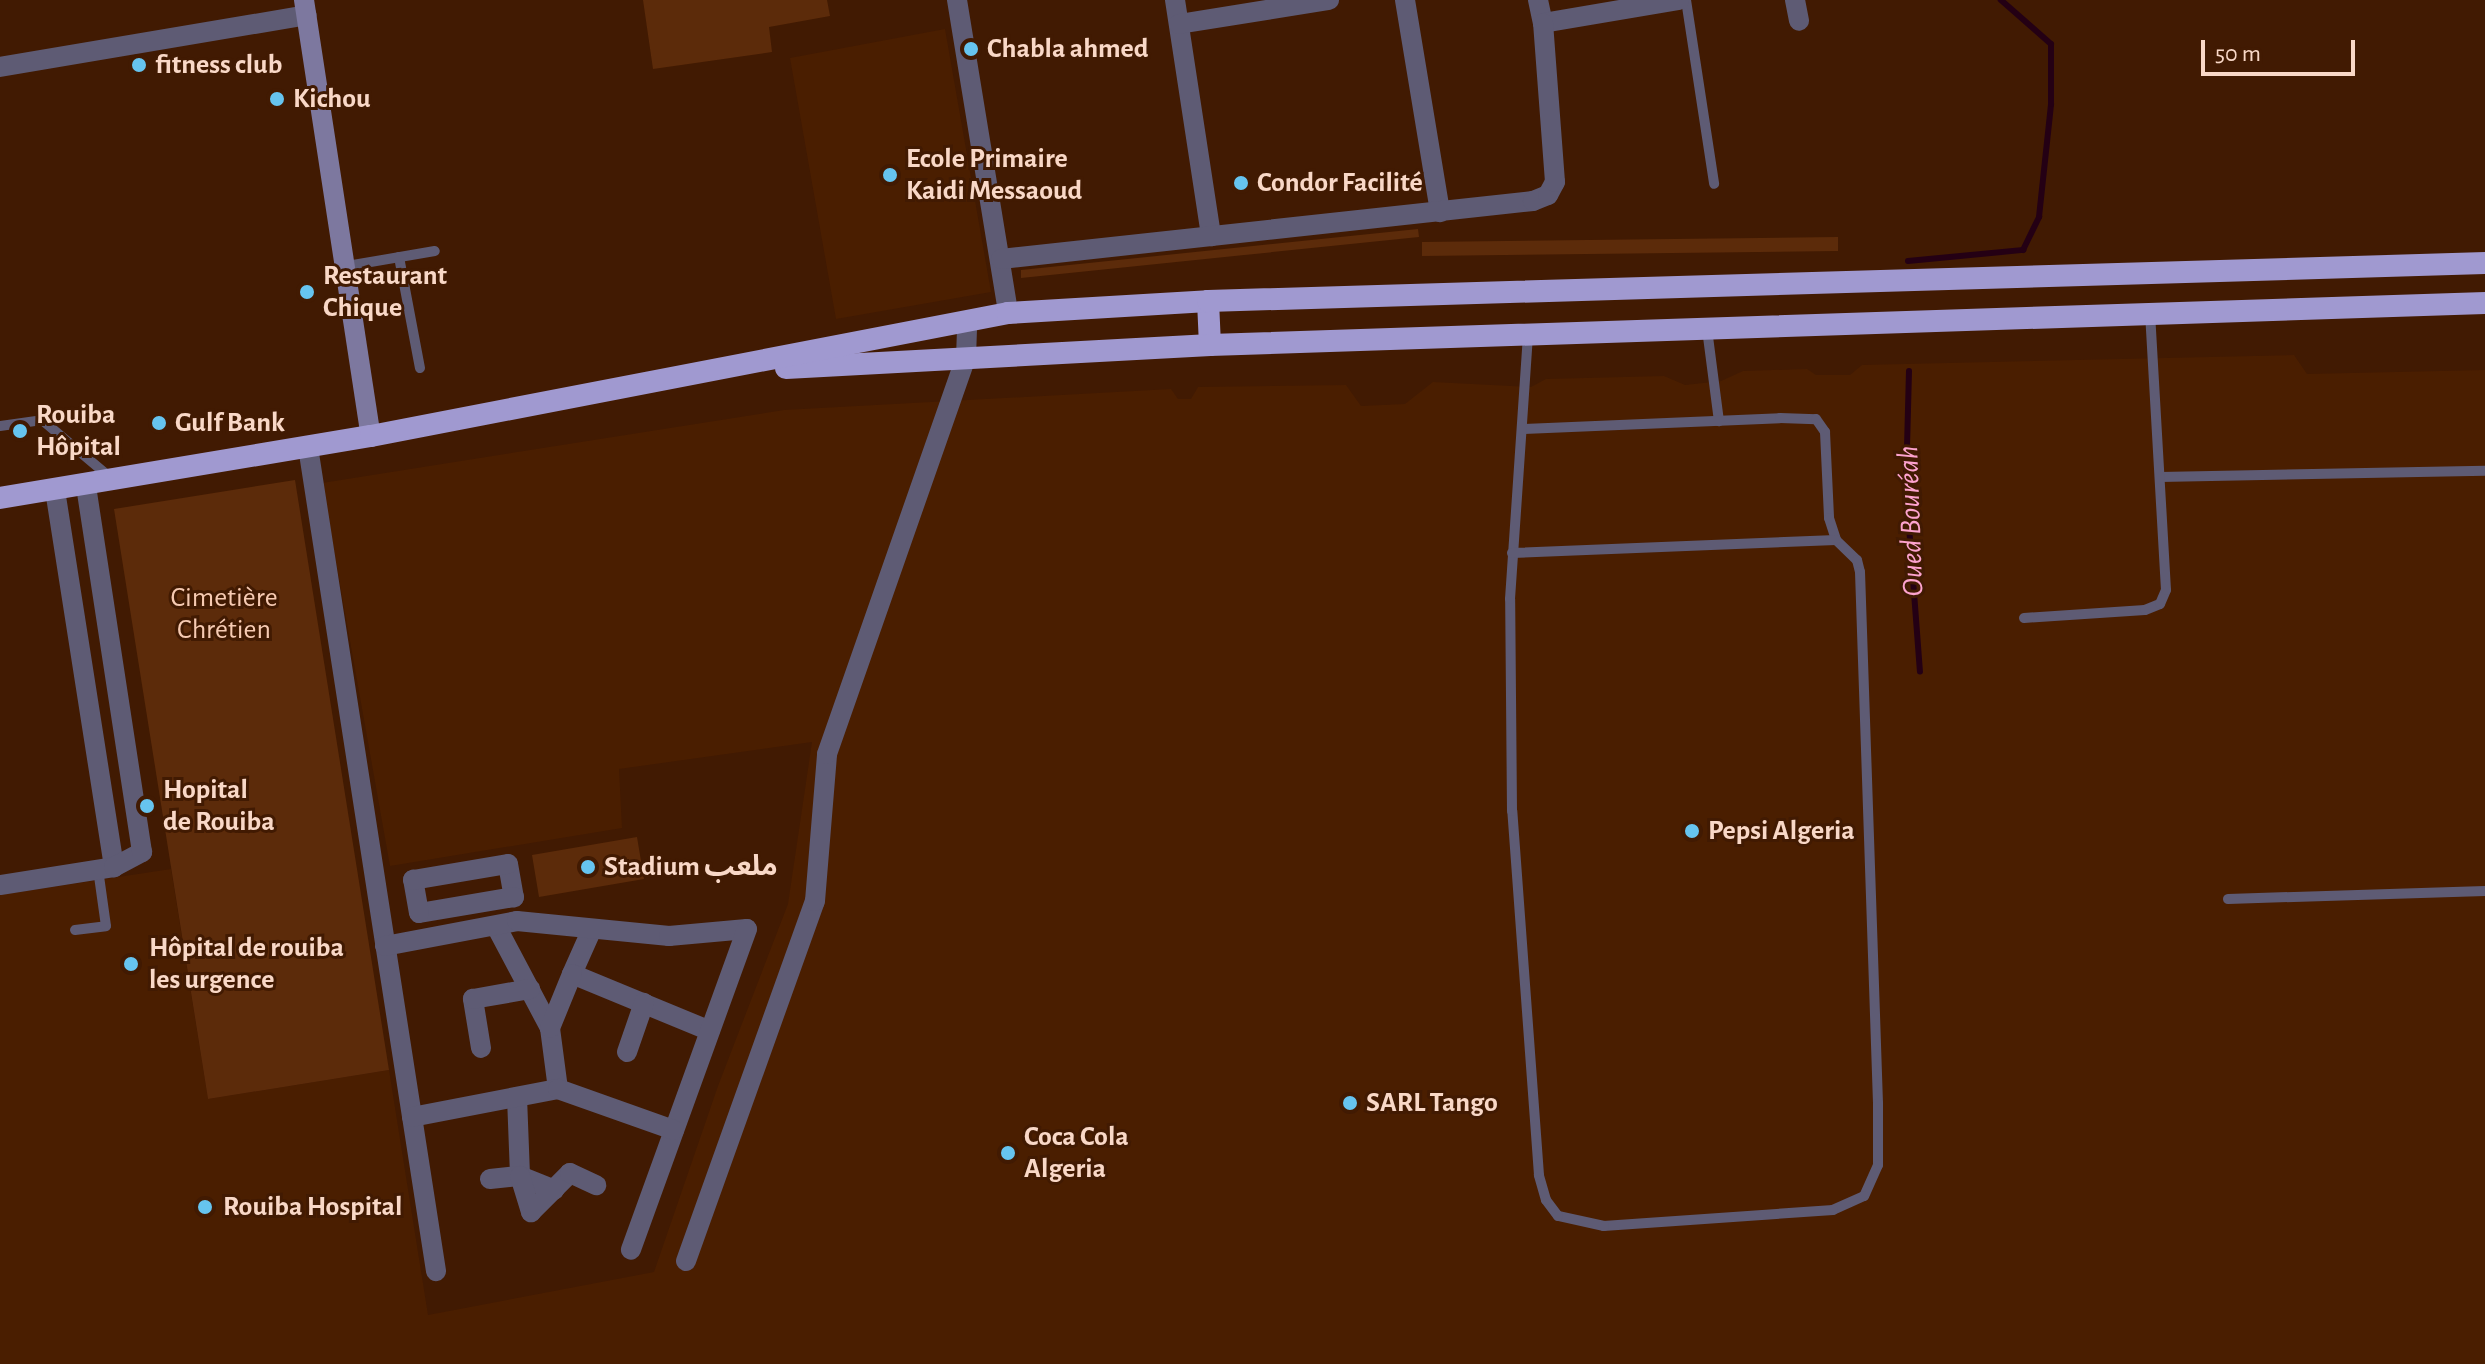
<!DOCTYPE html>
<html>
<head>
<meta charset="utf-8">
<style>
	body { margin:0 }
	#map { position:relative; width:2485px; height:1364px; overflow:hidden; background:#411a02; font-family:"Alegreya Sans","Noto Sans Arabic",sans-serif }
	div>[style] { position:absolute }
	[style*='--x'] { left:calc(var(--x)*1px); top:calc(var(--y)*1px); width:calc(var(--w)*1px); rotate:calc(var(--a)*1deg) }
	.built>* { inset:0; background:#4a1e00 }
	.green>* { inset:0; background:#5c2b0a }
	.stream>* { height:6px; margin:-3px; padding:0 3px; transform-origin:3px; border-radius:3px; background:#240014 }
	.service>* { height:10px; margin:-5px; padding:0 5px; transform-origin:5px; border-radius:5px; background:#5e5b74 }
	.minor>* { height:20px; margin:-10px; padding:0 10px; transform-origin:10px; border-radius:10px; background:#5e5b74 }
	.secondary>* { height:20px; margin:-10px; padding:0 10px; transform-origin:10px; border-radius:10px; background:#7d789f }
	.trunk>* { height:22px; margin:-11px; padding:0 11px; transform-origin:11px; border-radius:11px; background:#a099d0 }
	.dots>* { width:22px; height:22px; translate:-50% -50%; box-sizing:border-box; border:4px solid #411a02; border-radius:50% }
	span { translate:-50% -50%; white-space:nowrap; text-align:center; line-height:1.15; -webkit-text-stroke:6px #411a02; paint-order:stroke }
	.poi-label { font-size:28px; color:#f9d8c7; font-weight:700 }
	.left { translate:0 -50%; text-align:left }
	.park-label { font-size:28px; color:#f6cab2 }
	.water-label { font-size:30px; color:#fda3ce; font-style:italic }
	.scale { position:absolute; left:2201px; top:40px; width:154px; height:36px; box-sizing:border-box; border:4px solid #f9d8c7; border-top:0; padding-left:10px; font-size:24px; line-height:28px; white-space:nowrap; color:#f9d8c7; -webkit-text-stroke:6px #411a02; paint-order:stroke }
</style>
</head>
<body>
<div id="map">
	<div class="built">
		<div style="clip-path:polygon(945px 29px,991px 292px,836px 319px,790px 58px)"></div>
		<div style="clip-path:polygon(2294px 355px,2307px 374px,2485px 370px,2485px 1364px,0 1364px,0 895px,171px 869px,208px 1099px,389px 1070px,428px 1315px,654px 1272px,718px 1086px,788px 904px,812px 742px,619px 769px,622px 828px,390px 866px,322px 483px,784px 410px,1171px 389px,1178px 399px,1191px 399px,1198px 387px,1346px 385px,1361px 406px,1405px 404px,1433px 382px,1531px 387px,1546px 379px,1664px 376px,1685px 385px,1721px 381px,1743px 371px,1807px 369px,1816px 375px,1850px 375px,1862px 365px)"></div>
	</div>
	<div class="green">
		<div style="clip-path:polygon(643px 0,827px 0,830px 16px,769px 27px,772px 52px,653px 69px)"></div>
		<div style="clip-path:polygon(1418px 229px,1419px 237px,1021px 278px,1021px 270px)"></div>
		<div style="clip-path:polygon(1838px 237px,1838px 251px,1422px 256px,1422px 242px)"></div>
		<div style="clip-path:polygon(295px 480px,389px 1070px,208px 1099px,114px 509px)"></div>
		<div style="clip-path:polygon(637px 837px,644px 879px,539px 897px,532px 855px)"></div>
	</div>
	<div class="stream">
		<div style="--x:1908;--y:261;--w:116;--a:-5.5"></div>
		<div style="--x:2023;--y:250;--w:37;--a:-64"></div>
		<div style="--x:2039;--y:217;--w:114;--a:-83.9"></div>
		<div style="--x:2051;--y:104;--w:60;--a:-90"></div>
		<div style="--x:2051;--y:44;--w:67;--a:-138.7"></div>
		<div style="--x:1909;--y:371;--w:115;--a:91.5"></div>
		<div style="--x:1906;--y:486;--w:186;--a:85.7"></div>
	</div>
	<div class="service">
		<div style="--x:1686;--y:0;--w:186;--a:81.3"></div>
		<div style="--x:399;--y:257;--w:113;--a:79.3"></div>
		<div style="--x:347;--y:266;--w:89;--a:-9.7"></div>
		<div style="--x:1707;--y:329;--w:93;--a:82.6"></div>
		<div style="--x:0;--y:426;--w:42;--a:-8.1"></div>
		<div style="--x:42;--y:420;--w:92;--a:40.1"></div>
		<div style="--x:1522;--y:429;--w:258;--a:-2.4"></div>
		<div style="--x:1780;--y:418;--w:36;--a:2"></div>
		<div style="--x:1816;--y:419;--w:16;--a:55"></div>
		<div style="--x:1825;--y:432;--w:86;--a:87.3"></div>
		<div style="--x:1829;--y:518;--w:23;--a:72"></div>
		<div style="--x:1836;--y:540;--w:29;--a:44"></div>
		<div style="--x:1857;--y:560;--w:12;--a:76"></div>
		<div style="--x:1860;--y:572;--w:531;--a:88.06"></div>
		<div style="--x:1878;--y:1103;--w:62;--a:90"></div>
		<div style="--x:1878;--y:1165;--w:34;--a:114"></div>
		<div style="--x:1864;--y:1196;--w:34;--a:156"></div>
		<div style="--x:1833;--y:1210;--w:230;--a:176"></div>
		<div style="--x:1604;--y:1226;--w:47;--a:-167.7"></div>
		<div style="--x:1558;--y:1216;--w:20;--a:-127"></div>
		<div style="--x:1546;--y:1200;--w:26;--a:-106"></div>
		<div style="--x:1539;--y:1175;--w:365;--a:-94.2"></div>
		<div style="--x:1512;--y:811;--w:212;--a:-90.5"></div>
		<div style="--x:1510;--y:599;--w:265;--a:-86.1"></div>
		<div style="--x:2160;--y:477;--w:325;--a:-1.1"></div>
		<div style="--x:1512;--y:553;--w:324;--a:-2.3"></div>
		<div style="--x:2024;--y:618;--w:121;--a:-3.8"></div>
		<div style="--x:2145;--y:610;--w:16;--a:-22"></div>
		<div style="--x:2160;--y:604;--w:15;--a:-67"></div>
		<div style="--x:2166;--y:590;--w:276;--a:-93.3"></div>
		<div style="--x:2228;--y:899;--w:257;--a:-1.8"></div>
		<div style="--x:75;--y:930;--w:31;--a:-7"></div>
		<div style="--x:106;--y:926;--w:58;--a:-98"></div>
	</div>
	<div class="minor">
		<div style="--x:957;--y:0;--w:317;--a:80.7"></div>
		<div style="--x:1175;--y:0;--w:239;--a:81.3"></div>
		<div style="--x:1405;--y:0;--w:215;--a:80.6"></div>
		<div style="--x:1538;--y:0;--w:24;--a:78"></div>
		<div style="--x:1543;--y:23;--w:138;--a:-9.6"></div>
		<div style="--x:1795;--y:0;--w:21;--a:79"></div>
		<div style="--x:1179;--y:24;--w:152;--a:-9.1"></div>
		<div style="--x:0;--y:67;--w:311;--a:-9.6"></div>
		<div style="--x:1001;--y:259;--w:535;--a:-6.22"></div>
		<div style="--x:1533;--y:201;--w:16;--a:-22"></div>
		<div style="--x:1548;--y:195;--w:15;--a:-62"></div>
		<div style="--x:1555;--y:182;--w:159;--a:-94.3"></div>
		<div style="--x:308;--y:447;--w:834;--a:81.17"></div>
		<div style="--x:55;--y:490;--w:382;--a:81.1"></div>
		<div style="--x:508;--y:864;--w:34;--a:80"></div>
		<div style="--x:514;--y:897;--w:96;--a:170.4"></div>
		<div style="--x:419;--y:913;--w:34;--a:-100"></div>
		<div style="--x:413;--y:880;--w:96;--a:-9.6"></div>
		<div style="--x:0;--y:885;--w:115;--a:-9"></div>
		<div style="--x:114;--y:867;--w:32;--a:-28"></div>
		<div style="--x:142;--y:852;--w:371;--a:-98.7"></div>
		<div style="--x:496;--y:926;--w:115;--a:62.1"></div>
		<div style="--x:592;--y:929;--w:49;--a:114"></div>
		<div style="--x:572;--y:974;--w:149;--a:22.4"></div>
		<div style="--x:385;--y:946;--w:134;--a:-10.7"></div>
		<div style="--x:517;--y:921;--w:153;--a:5.6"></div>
		<div style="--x:669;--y:936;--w:78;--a:-5.1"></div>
		<div style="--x:747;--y:929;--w:341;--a:109.9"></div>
		<div style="--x:481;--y:1048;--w:50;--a:-99.3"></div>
		<div style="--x:473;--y:999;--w:58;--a:-10"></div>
		<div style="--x:627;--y:1052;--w:52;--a:-70.9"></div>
		<div style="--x:558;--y:1089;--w:62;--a:-97.5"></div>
		<div style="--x:550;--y:1028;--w:58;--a:-67.8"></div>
		<div style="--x:517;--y:1097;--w:79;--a:87.8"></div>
		<div style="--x:520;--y:1176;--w:37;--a:22"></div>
		<div style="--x:412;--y:1117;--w:149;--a:-10.9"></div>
		<div style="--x:558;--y:1089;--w:123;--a:19.5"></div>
		<div style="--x:490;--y:1179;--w:30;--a:-6"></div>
		<div style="--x:520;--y:1176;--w:38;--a:73"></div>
		<div style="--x:531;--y:1212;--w:55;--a:-45"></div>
		<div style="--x:570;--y:1173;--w:29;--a:25"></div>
		<div style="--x:686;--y:1261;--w:382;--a:-70.3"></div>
		<div style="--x:815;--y:901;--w:147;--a:-85.3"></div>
		<div style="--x:827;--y:754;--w:420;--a:-70.7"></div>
		<div style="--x:966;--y:358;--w:36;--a:-88"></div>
	</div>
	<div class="secondary">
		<div style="--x:304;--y:0;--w:441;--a:81.3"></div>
	</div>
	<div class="trunk">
		<div style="--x:1208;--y:301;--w:44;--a:87.4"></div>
		<div style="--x:786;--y:368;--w:425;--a:-3.1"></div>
		<div style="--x:1210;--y:345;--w:1276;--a:-1.89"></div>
		<div style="--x:0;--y:498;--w:376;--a:-9.5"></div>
		<div style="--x:371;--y:436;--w:649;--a:-10.93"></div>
		<div style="--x:1008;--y:313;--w:200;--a:-3.4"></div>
		<div style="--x:1208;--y:301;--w:1278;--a:-1.7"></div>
	</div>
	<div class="dots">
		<div style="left:971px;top:49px;background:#66c4ef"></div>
		<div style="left:139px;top:65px;background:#66c4ef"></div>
		<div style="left:277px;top:99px;background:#66c4ef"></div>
		<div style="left:890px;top:175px;background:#66c4ef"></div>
		<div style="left:1241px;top:183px;background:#66c4ef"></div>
		<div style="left:307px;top:292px;background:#66c4ef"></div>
		<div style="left:159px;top:423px;background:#66c4ef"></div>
		<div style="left:20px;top:431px;background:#66c4ef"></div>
		<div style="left:147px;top:806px;background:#66c4ef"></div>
		<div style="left:1692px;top:831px;background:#66c4ef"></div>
		<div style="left:588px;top:867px;background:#66c4ef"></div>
		<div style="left:131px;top:964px;background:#66c4ef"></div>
		<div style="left:1350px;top:1103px;background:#66c4ef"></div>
		<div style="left:1008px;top:1153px;background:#66c4ef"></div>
		<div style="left:205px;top:1207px;background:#66c4ef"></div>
	</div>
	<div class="poi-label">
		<span class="left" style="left:987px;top:49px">Chabla ahmed</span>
		<span class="left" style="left:155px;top:65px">fitness club</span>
		<span class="left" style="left:293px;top:99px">Kichou</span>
		<span class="left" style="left:906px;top:175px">Ecole Primaire<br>Kaidi Messaoud</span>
		<span class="left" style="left:1257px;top:183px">Condor Facilité</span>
		<span class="left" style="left:323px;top:292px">Restaurant<br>Chique</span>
		<span class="left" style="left:36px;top:431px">Rouiba<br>Hôpital</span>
		<span class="left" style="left:175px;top:423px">Gulf Bank</span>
		<span class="left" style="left:163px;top:806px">Hopital<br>de Rouiba</span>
		<span class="left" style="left:1708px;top:831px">Pepsi Algeria</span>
		<span class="left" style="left:604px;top:867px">Stadium ملعب</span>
		<span class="left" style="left:149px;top:964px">Hôpital de rouiba<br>les urgence</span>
		<span class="left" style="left:1366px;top:1103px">SARL Tango</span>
		<span class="left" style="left:1024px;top:1153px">Coca Cola<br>Algeria</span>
		<span class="left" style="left:223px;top:1207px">Rouiba Hospital</span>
	</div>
	<div class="park-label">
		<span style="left:224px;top:614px">Cimetière<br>Chrétien</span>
	</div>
	<div class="water-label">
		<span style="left:1911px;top:521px;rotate:-92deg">Oued Bouréah</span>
	</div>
	<div class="scale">50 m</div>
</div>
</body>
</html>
